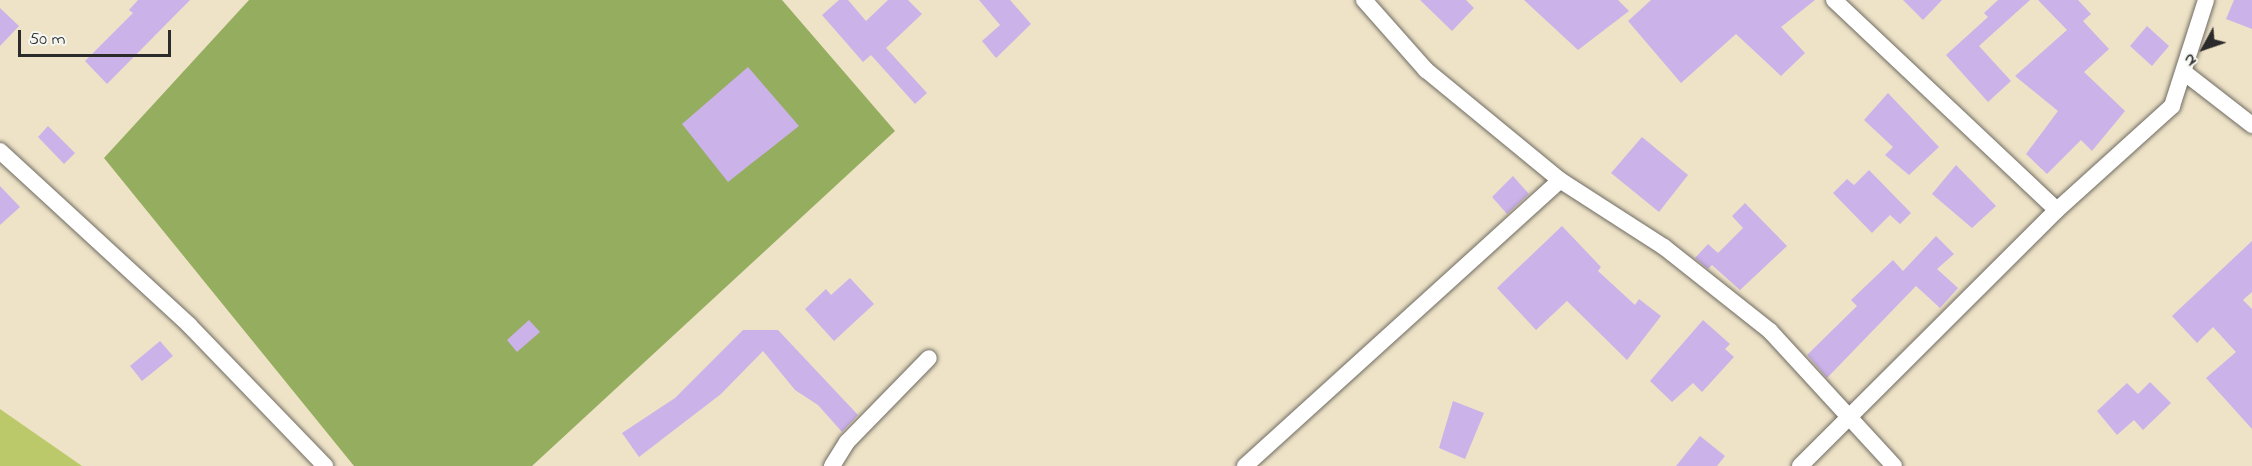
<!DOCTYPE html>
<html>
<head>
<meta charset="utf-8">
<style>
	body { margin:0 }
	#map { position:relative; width:2252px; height:466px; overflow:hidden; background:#eee3c7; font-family:"Indie Flower",sans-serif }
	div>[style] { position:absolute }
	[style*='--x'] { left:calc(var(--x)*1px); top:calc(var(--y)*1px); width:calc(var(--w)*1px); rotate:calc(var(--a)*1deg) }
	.green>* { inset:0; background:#bcc96a }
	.forest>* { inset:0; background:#95ad5e }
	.building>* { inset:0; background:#cbb2e9 }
	.roads { filter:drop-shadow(0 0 2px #6f6b62) drop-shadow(0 0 2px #6f6b62) }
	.street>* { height:16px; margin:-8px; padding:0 8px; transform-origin:8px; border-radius:8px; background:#fff }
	span { translate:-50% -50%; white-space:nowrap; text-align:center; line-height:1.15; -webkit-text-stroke:4.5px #f6f6f2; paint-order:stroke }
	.north { position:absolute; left:2174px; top:18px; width:60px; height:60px; -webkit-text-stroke:4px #f6f6f2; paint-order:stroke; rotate:230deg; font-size:16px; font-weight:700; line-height:24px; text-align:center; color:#2b2b2b }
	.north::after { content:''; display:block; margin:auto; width:21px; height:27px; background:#2b2b2b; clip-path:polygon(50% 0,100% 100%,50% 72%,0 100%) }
	.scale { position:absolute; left:18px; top:30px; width:153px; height:27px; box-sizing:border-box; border:3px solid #2b2b2b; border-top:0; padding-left:8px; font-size:18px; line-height:21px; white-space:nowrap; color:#2b2b2b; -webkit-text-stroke:4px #f6f6f2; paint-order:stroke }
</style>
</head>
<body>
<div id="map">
	<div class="green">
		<div style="clip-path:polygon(0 409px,82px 466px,0 466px)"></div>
	</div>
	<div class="forest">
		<div style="clip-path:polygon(249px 0,782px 0,895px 131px,532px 466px,354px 466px,104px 158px)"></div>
	</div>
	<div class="building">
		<div style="clip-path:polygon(138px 0,190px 0,107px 84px,85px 61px,133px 13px,129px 10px)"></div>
		<div style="clip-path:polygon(839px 0,848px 0,866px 21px,888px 0,908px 0,922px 14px,886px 48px,927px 93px,915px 104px,871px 55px,863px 62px,822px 15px)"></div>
		<div style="clip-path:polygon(979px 0,1010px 0,1031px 24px,996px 58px,982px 41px,1000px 25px)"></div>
		<div style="clip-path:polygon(1420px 0,1466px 0,1474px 8px,1452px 31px)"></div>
		<div style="clip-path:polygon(1524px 0,1618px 0,1629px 11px,1578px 50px)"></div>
		<div style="clip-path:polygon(1651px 0,1815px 0,1781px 27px,1805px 53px,1781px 76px,1736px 34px,1681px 83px,1628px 21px)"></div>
		<div style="clip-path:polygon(1903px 0,1942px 0,1923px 20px)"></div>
		<div style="clip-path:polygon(1998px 0,2030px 0,1979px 46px,2011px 81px,1988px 102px,1946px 55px,1988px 17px,1984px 13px)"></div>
		<div style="clip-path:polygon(2038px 0,2078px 0,2091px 14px,2083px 21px,2109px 49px,2084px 72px,2125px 111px,2092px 151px,2081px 140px,2047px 174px,2026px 154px,2058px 111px,2015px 76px,2067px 30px)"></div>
		<div style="clip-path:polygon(2234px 0,2252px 0,2252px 29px,2226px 19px)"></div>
		<div style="clip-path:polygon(0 8px,19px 26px,0 46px)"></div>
		<div style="clip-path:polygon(2147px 26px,2169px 46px,2152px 66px,2130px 46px)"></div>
		<div style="clip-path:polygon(748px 67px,799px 126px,728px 182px,682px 124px)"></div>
		<div style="clip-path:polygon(1888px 93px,1939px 147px,1909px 175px,1885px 155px,1893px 147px,1864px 120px)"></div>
		<div style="clip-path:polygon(48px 126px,75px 153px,64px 164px,38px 137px)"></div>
		<div style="clip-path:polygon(1642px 137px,1688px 175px,1659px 212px,1611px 173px)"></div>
		<div style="clip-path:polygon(1956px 165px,1996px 206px,1972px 228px,1932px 194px)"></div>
		<div style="clip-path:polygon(1869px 170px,1911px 213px,1900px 224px,1890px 215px,1872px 233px,1833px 193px,1847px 179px,1854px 185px)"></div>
		<div style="clip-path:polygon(1513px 176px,1529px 194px,1507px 214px,1492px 197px)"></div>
		<div style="clip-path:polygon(0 186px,20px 207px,0 225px)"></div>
		<div style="clip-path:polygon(1745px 203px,1787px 246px,1740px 290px,1712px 265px,1708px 269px,1695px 258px,1708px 244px,1718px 253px,1743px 228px,1732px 216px)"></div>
		<div style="clip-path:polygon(1562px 226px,1601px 267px,1598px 271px,1635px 305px,1639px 299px,1661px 316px,1627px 360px,1567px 301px,1536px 330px,1497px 288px)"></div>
		<div style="clip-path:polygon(1936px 236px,1954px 254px,1937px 269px,1958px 288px,1940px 308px,1916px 286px,1827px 378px,1807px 355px,1857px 306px,1851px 300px,1893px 260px,1903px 271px)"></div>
		<div style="clip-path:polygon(2252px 241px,2252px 292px,2243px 300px,2252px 309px,2252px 429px,2206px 378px,2236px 352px,2213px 327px,2197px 343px,2172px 316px)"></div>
		<div style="clip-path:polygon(850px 278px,874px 304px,834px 341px,805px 309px,826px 289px,831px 295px)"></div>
		<div style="clip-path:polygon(529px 320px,540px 332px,517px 352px,507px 340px)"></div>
		<div style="clip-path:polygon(1703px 320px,1730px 344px,1725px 349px,1734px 357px,1702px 392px,1693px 383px,1672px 402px,1650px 381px)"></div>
		<div style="clip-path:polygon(743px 330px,778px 330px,858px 415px,842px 432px,818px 405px,795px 390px,763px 351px,721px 394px,639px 457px,622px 433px,675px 398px)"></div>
		<div style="clip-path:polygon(160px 341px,173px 356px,142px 381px,130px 366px)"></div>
		<div style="clip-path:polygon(2150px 382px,2171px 403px,2143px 430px,2134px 420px,2117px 435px,2097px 411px,2127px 383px,2138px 394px)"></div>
		<div style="clip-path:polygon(1453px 401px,1484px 413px,1465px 459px,1439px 448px)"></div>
		<div style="clip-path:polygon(1700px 436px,1725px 456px,1717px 466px,1676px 466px)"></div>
	</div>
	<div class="roads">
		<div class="street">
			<div style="--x:1364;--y:0;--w:94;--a:48.5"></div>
			<div style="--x:1426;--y:70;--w:173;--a:39.4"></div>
			<div style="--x:1560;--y:180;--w:124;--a:32.8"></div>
			<div style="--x:1664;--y:247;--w:135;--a:38.4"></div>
			<div style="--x:1770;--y:331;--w:183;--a:47.4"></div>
			<div style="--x:1834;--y:0;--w:306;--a:43.3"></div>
			<div style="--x:2185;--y:73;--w:85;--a:37.8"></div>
			<div style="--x:0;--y:151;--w:257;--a:42.6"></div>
			<div style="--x:189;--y:325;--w:196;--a:46"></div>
			<div style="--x:832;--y:466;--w:28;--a:-58"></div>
			<div style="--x:847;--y:442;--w:117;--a:-45.7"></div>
			<div style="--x:1245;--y:466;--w:425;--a:-42.2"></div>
			<div style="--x:1800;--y:466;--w:363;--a:-44.9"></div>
			<div style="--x:2057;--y:210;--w:155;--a:-42.1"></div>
			<div style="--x:2172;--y:106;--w:111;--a:-72.2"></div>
		</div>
	</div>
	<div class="north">N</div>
	<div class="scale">50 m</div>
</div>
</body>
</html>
